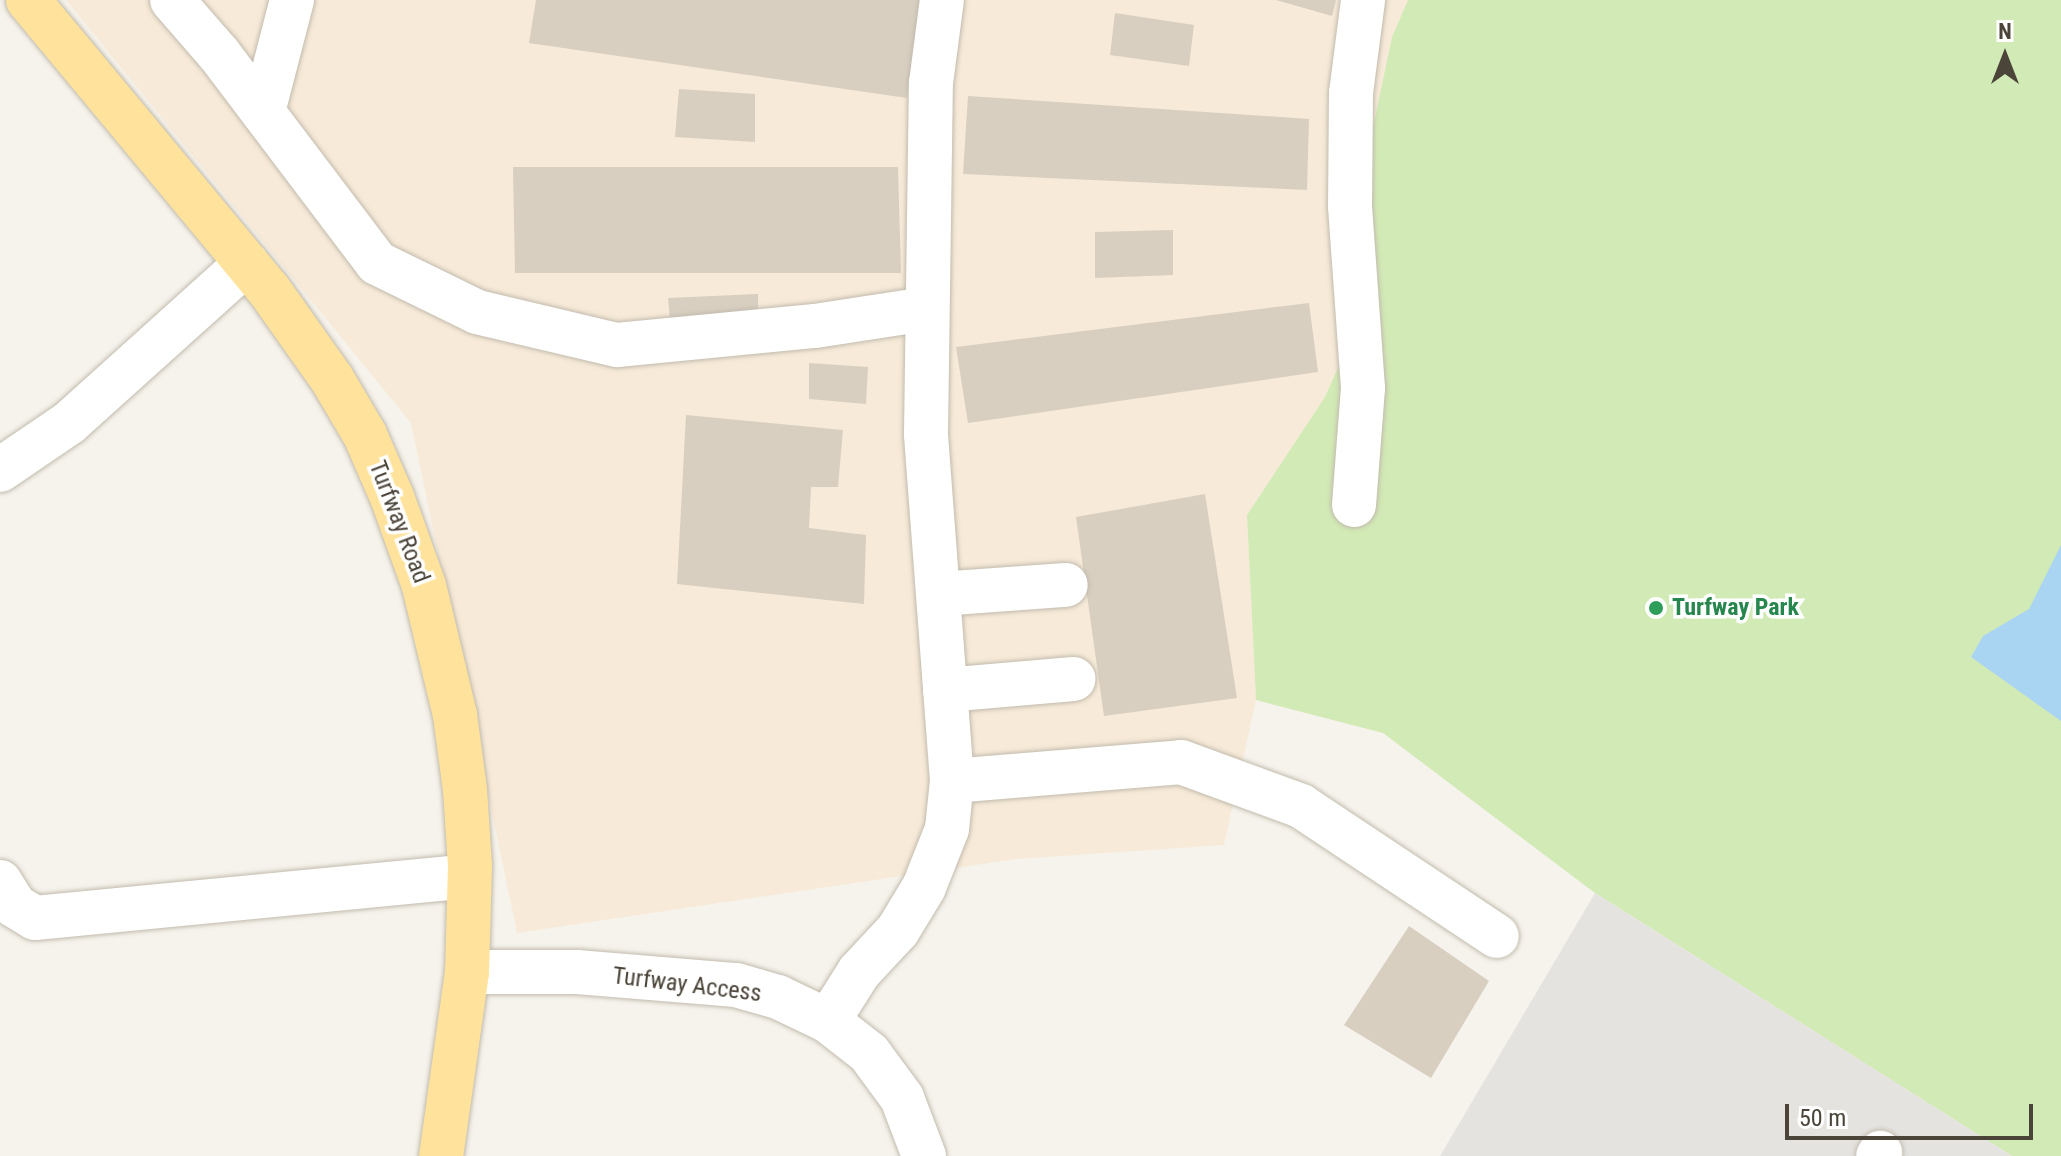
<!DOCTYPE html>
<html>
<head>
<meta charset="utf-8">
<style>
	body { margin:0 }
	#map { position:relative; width:2061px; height:1156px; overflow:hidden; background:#f6f3ec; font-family:"Roboto Condensed",sans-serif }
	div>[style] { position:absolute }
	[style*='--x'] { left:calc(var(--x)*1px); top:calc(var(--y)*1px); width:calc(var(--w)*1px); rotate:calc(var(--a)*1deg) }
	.commercial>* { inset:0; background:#f7ead8 }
	.green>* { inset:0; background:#d2eab5 }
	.parking>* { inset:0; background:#e5e3e0 }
	.water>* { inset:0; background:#a9d4f2 }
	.building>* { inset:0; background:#d8cfc1 }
	.roads { filter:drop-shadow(0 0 2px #c2bbae) drop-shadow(0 0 2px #c2bbae) }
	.minor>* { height:44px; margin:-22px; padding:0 22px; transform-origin:22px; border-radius:22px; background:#fff }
	.major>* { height:44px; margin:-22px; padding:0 22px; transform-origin:22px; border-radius:22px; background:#ffe39c }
	.dots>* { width:22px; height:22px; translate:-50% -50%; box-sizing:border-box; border:4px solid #fff; border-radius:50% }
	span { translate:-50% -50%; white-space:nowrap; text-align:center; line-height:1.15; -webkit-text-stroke:7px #fff; paint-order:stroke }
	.street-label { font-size:24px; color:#4b4439 }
	.leisure-label { font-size:24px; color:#27864d; font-weight:700 }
	.left { translate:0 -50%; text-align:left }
	.north { position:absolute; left:1965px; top:16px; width:80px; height:80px; -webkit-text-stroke:6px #fff; paint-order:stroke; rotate:0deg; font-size:22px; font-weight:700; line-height:32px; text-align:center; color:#4b4439 }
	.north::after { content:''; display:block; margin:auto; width:28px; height:36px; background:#4b4439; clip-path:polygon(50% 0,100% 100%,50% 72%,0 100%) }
	.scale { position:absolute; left:1785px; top:1104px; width:248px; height:36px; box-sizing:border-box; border:4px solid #4b4439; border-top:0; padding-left:10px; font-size:24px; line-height:28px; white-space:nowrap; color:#4b4439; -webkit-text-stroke:6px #fff; paint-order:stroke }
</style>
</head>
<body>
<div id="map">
	<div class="commercial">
		<div style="clip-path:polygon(66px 0,1408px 0,1392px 37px,1365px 165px,1368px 302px,1325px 397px,1247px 515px,1256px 700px,1224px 845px,1016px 859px,517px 933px,411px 423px)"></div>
	</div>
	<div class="green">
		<div style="clip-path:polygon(1408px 0,2061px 0,2061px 1156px,2012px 1156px,1595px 893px,1383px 733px,1256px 700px,1247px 515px,1325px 397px,1378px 278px,1365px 165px,1392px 37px)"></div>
	</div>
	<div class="parking">
		<div style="clip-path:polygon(1595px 893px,2012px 1156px,1440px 1156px)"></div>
	</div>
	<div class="water">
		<div style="clip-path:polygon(2061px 545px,2061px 721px,1971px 657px,1983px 636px,2029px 609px)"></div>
	</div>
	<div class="building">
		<div style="clip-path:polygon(536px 0,923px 0,907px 98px,529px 43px)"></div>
		<div style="clip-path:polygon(1276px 0,1336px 0,1332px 16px)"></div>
		<div style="clip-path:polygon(1115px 13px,1194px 25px,1189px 66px,1110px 55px)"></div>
		<div style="clip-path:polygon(679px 89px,755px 94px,755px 142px,675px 137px)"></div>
		<div style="clip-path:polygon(968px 96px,1309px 119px,1307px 190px,963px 174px)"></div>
		<div style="clip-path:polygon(513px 167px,898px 167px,901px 273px,515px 273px)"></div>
		<div style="clip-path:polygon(1173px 230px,1173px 275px,1095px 278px,1095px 232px)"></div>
		<div style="clip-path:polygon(758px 294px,758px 312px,670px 319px,668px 298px)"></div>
		<div style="clip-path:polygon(1309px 303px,1318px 372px,968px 423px,956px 347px)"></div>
		<div style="clip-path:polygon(809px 363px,868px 367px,866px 404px,809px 399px)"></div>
		<div style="clip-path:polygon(686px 415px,843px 430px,838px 487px,811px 487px,809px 528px,866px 535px,864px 604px,677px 584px)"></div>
		<div style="clip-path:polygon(1205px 494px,1237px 698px,1104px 716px,1076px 517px)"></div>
		<div style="clip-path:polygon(1409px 926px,1489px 981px,1431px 1078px,1344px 1025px)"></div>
	</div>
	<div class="roads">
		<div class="minor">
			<div style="--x:172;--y:0;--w:72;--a:49"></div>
			<div style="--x:219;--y:54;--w:262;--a:52.9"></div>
			<div style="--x:377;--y:263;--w:111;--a:26.1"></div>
			<div style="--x:477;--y:312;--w:144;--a:13.3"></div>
			<div style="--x:617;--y:345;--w:199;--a:-5.5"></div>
			<div style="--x:815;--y:326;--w:112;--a:-8.7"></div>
			<div style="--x:263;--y:112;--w:116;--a:-75.5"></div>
			<div style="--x:0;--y:470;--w:83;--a:-34.3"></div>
			<div style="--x:69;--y:423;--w:239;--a:-42"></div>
			<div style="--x:1354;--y:505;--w:117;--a:-85.6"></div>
			<div style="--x:1363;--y:388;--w:182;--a:-94.1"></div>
			<div style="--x:1350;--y:206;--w:113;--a:-89.5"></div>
			<div style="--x:1351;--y:93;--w:94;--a:-82.6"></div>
			<div style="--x:939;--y:594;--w:127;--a:-4.1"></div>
			<div style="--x:945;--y:690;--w:129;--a:-4.9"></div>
			<div style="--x:952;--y:781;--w:230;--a:-4.7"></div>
			<div style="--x:1181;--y:762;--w:128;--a:20.1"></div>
			<div style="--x:1301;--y:806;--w:235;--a:33.6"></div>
			<div style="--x:0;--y:882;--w:28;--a:58"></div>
			<div style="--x:15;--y:906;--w:23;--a:31"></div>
			<div style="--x:35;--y:918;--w:436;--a:-5.5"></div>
			<div style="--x:467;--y:972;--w:110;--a:0"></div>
			<div style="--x:577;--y:972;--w:160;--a:4.7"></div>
			<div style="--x:736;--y:985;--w:44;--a:15.9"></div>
			<div style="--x:778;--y:997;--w:55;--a:25.6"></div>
			<div style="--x:828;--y:1021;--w:52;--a:38"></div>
			<div style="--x:869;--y:1053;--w:56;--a:53.7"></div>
			<div style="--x:902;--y:1098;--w:62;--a:69.2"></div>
			<div style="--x:828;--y:1021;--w:58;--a:-57.7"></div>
			<div style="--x:859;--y:972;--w:57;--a:-47.1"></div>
			<div style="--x:898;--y:930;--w:50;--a:-58.8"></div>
			<div style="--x:924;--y:887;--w:62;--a:-68.4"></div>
			<div style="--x:947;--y:829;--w:48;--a:-84.1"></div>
			<div style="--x:952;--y:781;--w:348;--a:-94.3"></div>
			<div style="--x:926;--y:434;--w:351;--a:-89.2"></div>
			<div style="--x:931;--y:83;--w:84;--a:-82.5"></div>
			<div style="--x:1878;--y:1156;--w:4;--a:-56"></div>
		</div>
		<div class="major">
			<div style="--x:28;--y:0;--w:377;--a:50.3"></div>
			<div style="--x:269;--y:290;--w:109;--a:54.7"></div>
			<div style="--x:332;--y:379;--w:65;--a:59.5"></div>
			<div style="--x:365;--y:435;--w:68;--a:66.5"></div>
			<div style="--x:392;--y:497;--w:95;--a:70.2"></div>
			<div style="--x:424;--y:586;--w:133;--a:76.5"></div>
			<div style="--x:455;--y:715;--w:76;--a:82.4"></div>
			<div style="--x:465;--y:790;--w:76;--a:86.2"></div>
			<div style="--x:470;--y:866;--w:106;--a:91.6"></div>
			<div style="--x:467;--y:972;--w:186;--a:98"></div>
		</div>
	</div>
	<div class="dots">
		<div style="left:1656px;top:608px;background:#2e9e5b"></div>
	</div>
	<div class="street-label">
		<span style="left:399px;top:522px;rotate:69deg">Turfway Road</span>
		<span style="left:687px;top:985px;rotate:7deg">Turfway Access</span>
	</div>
	<div class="leisure-label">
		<span class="left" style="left:1672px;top:608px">Turfway Park</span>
	</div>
	<div class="north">N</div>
	<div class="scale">50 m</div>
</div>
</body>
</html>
